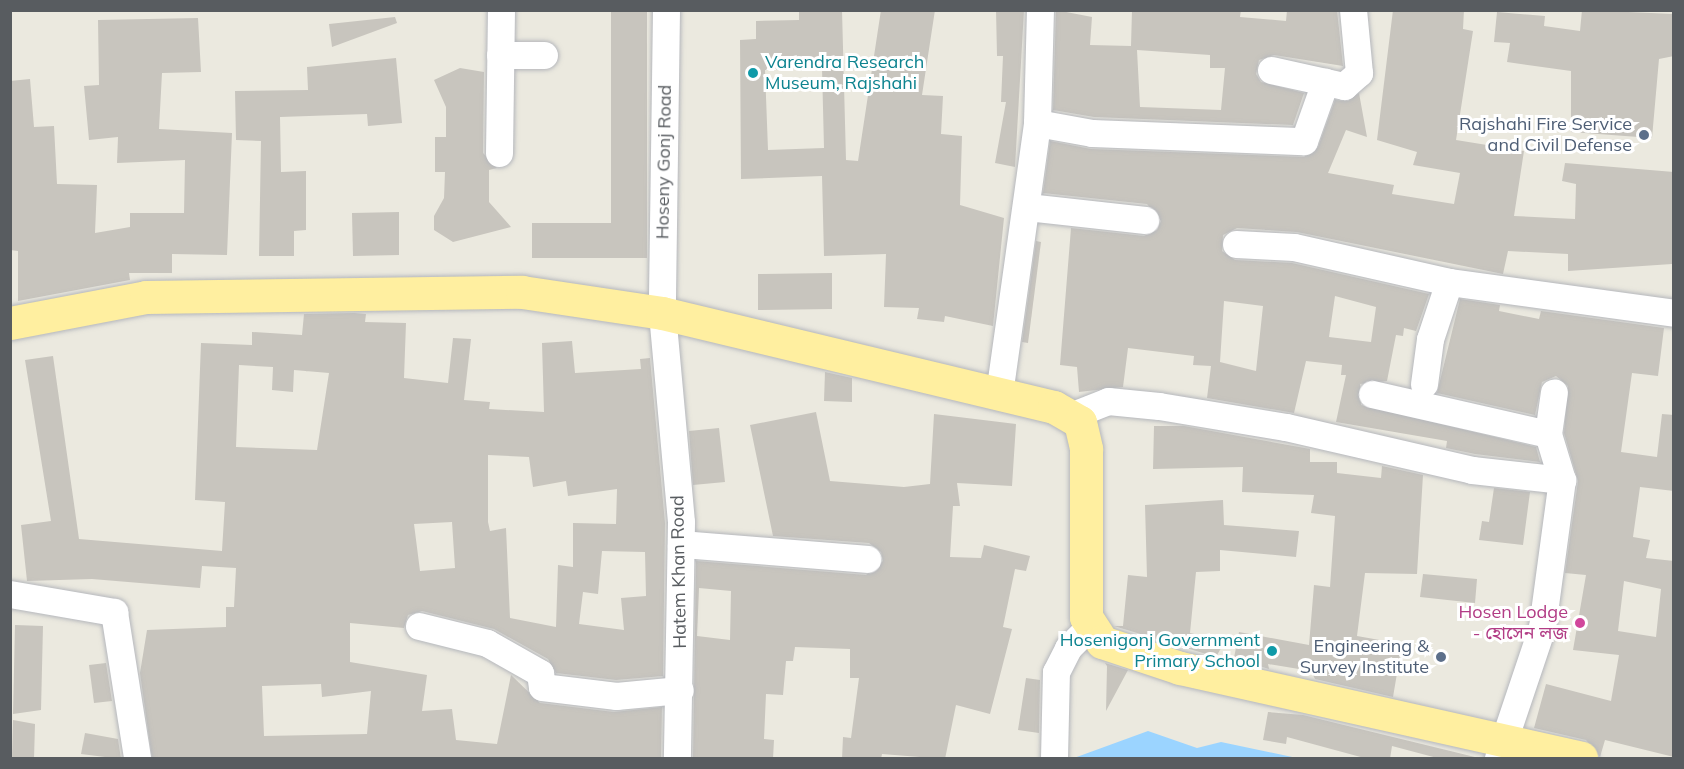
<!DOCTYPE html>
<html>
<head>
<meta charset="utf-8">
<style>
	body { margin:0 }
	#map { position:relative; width:1684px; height:769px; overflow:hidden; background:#ebe9df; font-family:Mulish,"Noto Sans Bengali",sans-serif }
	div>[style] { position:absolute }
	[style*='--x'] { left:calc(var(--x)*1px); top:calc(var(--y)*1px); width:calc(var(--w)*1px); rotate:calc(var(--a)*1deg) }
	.water>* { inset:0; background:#9bd4ff }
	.building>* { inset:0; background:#c8c5be }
	.roads { filter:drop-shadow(0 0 2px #b5b7bc) drop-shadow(0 0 2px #b5b7bc) }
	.minor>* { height:27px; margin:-13.5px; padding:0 13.5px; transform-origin:13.5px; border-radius:13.5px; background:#fff }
	.major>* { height:33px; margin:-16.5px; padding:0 16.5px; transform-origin:16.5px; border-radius:16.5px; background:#ffefa0 }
	.dots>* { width:16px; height:16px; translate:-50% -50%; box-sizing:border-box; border:3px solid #fff; border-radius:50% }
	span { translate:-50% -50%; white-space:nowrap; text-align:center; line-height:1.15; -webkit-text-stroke:6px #fff; paint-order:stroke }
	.culture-label { font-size:18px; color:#0d838f }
	.left { translate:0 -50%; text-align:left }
	.right { translate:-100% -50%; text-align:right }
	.service-label { font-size:18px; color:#4e5e75 }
	.street-label { font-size:18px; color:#585c60 }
	.hotel-label { font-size:18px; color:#b23c85 }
	.frame { position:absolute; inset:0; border:12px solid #585c60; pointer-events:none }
</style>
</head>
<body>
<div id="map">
	<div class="water">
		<div style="clip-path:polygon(1148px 731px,1197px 748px,1221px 742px,1297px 758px,1074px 758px)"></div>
	</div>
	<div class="building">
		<div style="clip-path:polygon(611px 10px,647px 10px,647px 258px,532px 258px,532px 223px,611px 223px)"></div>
		<div style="clip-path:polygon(evenodd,799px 10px,842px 10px,846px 160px,858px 161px,881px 10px,935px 10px,922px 95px,943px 96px,941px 134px,962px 136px,960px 205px,1004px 218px,993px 326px,945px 316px,944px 322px,917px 319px,919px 308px,884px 307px,886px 254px,824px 256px,822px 176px,741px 179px,740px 40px,756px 39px,756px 21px,799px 20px,799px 10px,822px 68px,824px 148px,768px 150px,765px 70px,822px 68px)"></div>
		<div style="clip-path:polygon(996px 10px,1024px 10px,1015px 167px,995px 163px,1006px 102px,1001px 102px,1003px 56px,997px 56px)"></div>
		<div style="clip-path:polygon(evenodd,1056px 10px,1092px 17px,1090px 45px,1131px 46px,1132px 10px,1241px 10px,1240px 17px,1286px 21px,1287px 10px,1337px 10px,1343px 66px,1274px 55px,1259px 60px,1256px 74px,1261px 82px,1304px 93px,1293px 125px,1094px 117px,1053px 110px,1056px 10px,1137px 50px,1210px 55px,1210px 68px,1225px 68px,1221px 110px,1140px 107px,1137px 50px)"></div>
		<div style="clip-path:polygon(evenodd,1393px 10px,1464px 10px,1463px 29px,1473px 31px,1456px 140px,1524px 151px,1514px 216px,1575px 219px,1576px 184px,1562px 181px,1565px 163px,1674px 172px,1672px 264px,1568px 271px,1568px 254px,1508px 251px,1503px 274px,1297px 232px,1237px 228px,1223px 235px,1222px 251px,1235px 260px,1292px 263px,1429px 294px,1416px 331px,1404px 328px,1403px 336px,1396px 335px,1387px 381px,1360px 384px,1361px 405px,1536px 447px,1540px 462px,1475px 454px,1446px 448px,1447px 441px,1336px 422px,1346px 375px,1341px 375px,1342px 365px,1306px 361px,1294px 413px,1207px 398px,1211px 366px,1193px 365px,1194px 356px,1128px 348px,1123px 387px,1079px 392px,1077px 367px,1060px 365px,1071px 228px,1144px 236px,1157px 230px,1161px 221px,1147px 204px,1043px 193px,1050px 141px,1091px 149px,1304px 157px,1318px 147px,1335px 100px,1348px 101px,1359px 93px,1367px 137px,1346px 130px,1328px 173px,1394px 185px,1392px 194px,1454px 204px,1460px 173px,1413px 165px,1417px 152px,1377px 140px,1393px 10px,1335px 296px,1376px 307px,1371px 342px,1329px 337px,1335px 296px,1393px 10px,1224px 301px,1263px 306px,1256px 371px,1220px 362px,1224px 301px)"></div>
		<div style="clip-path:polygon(1582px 10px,1674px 14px,1674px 56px,1659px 59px,1652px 138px,1571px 132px,1571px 71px,1507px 62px,1510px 43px,1494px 42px,1497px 12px,1545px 16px,1544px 26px,1580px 31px)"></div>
		<div style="clip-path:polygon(395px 17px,397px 23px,332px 47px,329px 24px)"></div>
		<div style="clip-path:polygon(198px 18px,201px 72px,162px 73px,159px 129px,232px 133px,227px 255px,172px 254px,172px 273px,129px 273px,130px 280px,18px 301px,18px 251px,10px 250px,10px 81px,30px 79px,34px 127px,54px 126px,57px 184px,97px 185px,95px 233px,130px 227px,130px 213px,184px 213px,185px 160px,117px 163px,118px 137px,89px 140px,84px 86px,99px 85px,98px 20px)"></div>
		<div style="clip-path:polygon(396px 58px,402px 123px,368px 126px,367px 114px,280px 117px,281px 172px,306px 171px,306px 230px,294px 231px,294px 256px,259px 256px,261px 141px,236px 140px,235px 91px,308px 90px,307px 67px)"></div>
		<div style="clip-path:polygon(460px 68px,484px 72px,483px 153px,497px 168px,489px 170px,489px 202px,511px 227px,453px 242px,434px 230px,434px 216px,444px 198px,445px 172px,435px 172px,435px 137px,446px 137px,446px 107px,434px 80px)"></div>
		<div style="clip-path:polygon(399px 212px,399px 255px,353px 256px,352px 213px)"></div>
		<div style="clip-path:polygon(1036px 241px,1041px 242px,1028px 343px,1022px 342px)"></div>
		<div style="clip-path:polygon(832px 273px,832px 309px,758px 310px,758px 274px)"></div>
		<div style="clip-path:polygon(evenodd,1460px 299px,1500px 305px,1499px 311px,1539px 319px,1541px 311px,1664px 328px,1658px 376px,1632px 373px,1621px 452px,1657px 457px,1662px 414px,1674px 415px,1674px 491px,1640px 487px,1633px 537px,1650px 540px,1646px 558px,1674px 561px,1674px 757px,1605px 740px,1600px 757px,1586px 740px,1534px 728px,1546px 684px,1611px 701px,1619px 655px,1573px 650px,1586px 575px,1565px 573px,1578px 481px,1564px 433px,1568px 386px,1556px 376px,1542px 382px,1535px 415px,1437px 393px,1460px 299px,1624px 581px,1661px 589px,1656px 637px,1618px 631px,1624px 581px)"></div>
		<div style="clip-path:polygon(evenodd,304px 314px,354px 313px,366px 314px,365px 322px,406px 323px,404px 378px,448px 383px,453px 338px,471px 339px,464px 400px,490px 402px,489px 409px,544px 412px,542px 343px,572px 341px,575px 373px,641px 369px,640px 359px,650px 358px,665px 523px,663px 676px,616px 680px,556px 673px,548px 659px,494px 629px,422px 611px,408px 615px,404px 628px,350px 623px,350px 662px,427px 675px,422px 711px,452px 709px,456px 740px,497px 744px,511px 675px,540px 703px,614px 712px,662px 707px,661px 759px,152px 759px,140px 673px,147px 630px,226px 627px,226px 607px,234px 607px,236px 568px,202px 566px,200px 588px,92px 579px,27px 581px,21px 525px,51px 521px,25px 360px,53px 356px,79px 539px,222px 551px,225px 502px,195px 500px,201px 343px,252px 345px,252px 332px,302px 335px,304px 314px,239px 365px,273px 367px,272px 390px,293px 392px,294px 370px,329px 373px,317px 450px,236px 447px,239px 365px,304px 314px,488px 455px,529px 457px,533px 487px,566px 481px,568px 496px,617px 489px,616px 524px,573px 523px,573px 567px,558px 565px,556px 627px,510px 618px,506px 528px,490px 531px,488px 522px,488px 455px,304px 314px,452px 522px,455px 568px,420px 571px,414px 524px,452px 522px,304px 314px,602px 551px,645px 552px,646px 596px,621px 598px,624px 630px,579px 624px,583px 592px,598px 594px,602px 551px,304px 314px,321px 684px,322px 697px,371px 691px,367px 734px,264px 736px,262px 686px,321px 684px)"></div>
		<div style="clip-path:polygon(825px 372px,852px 378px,852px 402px,824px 401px)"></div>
		<div style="clip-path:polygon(evenodd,816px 412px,830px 481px,904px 487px,930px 484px,934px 414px,1016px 424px,1012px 486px,957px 483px,960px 506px,953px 506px,950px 557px,981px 558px,984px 545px,1030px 556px,1026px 571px,1015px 569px,1003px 627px,1012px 629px,990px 714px,956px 705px,945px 759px,882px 754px,881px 759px,842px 759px,843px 737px,851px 738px,859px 678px,850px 678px,850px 649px,795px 647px,793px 661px,786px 661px,783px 695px,766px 694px,764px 739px,774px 740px,773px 759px,693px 759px,696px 561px,866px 575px,883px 561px,881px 552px,869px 543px,773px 536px,750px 425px,816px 412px,699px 588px,731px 591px,730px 640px,697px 636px,699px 588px)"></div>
		<div style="clip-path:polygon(1154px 426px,1184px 426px,1310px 449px,1310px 462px,1337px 462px,1337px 473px,1381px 478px,1382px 466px,1423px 475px,1417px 574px,1365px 573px,1357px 636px,1402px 644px,1393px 697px,1315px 679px,1311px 671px,1268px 664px,1269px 669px,1234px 658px,1239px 632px,1309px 645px,1314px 585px,1330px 587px,1335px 516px,1311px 513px,1314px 495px,1242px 492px,1243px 467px,1153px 469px)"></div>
		<div style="clip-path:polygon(719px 428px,725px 482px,693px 485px,689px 431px)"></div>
		<div style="clip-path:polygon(1494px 488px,1530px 492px,1523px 545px,1479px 540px,1482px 521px,1489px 522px)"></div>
		<div style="clip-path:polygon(1223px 500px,1224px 525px,1299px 531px,1296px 557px,1220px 550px,1220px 571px,1196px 572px,1190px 633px,1225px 641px,1216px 657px,1114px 626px,1123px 626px,1128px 575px,1147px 577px,1145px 505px)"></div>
		<div style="clip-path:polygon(1423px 574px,1477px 579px,1475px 603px,1420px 597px)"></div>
		<div style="clip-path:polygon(15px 625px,43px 626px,41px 710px,13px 714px)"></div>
		<div style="clip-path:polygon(106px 663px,112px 701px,94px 703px,89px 665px)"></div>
		<div style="clip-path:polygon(1105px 663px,1128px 670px,1106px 711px,1107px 666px)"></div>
		<div style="clip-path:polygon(1026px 678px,1040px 680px,1039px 733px,1018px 730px)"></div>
		<div style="clip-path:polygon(1268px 712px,1303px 715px,1483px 759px,1441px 759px,1392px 746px,1390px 759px,1368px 759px,1287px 737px,1286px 744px,1263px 740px)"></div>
		<div style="clip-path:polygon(13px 720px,35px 724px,34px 759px,12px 759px)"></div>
		<div style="clip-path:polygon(85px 733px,118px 739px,121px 759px,81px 754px)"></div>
	</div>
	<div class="roads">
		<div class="minor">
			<div style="--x:666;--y:10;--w:303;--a:90.8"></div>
			<div style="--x:662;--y:313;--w:210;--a:84.8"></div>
			<div style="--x:681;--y:522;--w:236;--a:91"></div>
			<div style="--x:500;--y:55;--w:44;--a:0"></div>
			<div style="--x:1271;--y:70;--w:75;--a:12.4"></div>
			<div style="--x:1344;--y:86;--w:20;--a:-41"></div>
			<div style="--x:1359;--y:73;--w:63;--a:-95.4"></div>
			<div style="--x:1037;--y:123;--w:56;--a:10.3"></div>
			<div style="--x:1092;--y:133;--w:212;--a:2.2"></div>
			<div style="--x:1304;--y:141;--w:63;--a:-70.4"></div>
			<div style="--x:499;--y:153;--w:143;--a:-89.2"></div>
			<div style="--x:1027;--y:207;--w:119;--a:6.3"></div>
			<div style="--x:1236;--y:244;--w:58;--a:3"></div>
			<div style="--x:1294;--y:247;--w:159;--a:12.7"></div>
			<div style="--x:1449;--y:282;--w:227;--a:7.8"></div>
			<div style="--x:1424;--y:384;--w:45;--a:-82.4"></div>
			<div style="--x:1430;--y:339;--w:60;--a:-71.6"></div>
			<div style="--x:999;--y:394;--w:274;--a:-82"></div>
			<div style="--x:1037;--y:123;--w:113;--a:-88.5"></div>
			<div style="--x:1372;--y:394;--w:180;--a:12.8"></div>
			<div style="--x:1070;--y:416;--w:41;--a:-21.5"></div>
			<div style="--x:1108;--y:401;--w:51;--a:5.6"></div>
			<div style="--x:1159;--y:406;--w:129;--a:9.4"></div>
			<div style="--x:1286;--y:427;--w:191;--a:13"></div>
			<div style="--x:1472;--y:470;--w:91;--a:6.3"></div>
			<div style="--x:681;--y:544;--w:187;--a:4.6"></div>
			<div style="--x:10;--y:594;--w:106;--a:9.8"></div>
			<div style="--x:114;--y:612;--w:148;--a:81"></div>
			<div style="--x:419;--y:626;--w:70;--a:14"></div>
			<div style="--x:487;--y:643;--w:61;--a:29.5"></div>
			<div style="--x:540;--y:673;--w:14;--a:82"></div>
			<div style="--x:542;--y:687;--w:75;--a:6.9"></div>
			<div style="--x:616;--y:696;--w:64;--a:-5.4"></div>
			<div style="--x:1054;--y:758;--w:86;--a:-88.7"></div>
			<div style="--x:1056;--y:672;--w:27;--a:-63"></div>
			<div style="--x:1068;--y:648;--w:33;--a:-45"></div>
			<div style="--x:1498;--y:758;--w:138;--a:-71.4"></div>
			<div style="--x:1542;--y:627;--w:148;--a:-82.3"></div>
			<div style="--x:1562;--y:480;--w:48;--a:-106.9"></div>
			<div style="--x:1548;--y:434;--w:42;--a:-81.9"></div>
		</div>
		<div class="major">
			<div style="--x:10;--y:323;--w:138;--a:-10.8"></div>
			<div style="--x:146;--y:297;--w:376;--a:-0.8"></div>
			<div style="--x:522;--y:292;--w:142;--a:8.5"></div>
			<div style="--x:662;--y:313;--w:403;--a:13.5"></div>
			<div style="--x:1054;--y:407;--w:30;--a:30"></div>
			<div style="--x:1080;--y:422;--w:28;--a:77"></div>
			<div style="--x:1086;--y:449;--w:168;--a:90"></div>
			<div style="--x:1086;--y:617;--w:30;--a:57"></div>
			<div style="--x:1102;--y:642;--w:82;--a:18.4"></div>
			<div style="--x:1180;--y:668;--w:411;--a:12.6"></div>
		</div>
	</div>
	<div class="dots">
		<div style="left:753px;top:73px;background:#0f9aa8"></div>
		<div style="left:1644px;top:135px;background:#5c6f8a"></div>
		<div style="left:1580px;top:623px;background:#d1479c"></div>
		<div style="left:1272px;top:651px;background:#0f9aa8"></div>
		<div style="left:1441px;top:657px;background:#5c6f8a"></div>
	</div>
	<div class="culture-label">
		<span class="left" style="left:765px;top:73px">Varendra Research<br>Museum, Rajshahi</span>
		<span class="right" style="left:1260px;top:651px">Hosenigonj Government<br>Primary School</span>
	</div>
	<div class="service-label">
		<span class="right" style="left:1632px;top:135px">Rajshahi Fire Service<br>and Civil Defense</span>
		<span class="right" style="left:1429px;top:657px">Engineering &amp;<br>Survey Institute</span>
	</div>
	<div class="street-label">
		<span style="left:664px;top:162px;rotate:-89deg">Hoseny Gonj Road</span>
		<span style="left:679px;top:572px;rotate:-91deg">Hatem Khan Road</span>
	</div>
	<div class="hotel-label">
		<span class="right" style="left:1568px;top:623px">Hosen Lodge<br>- হোসেন লজ</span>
	</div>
	<div class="frame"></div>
</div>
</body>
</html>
